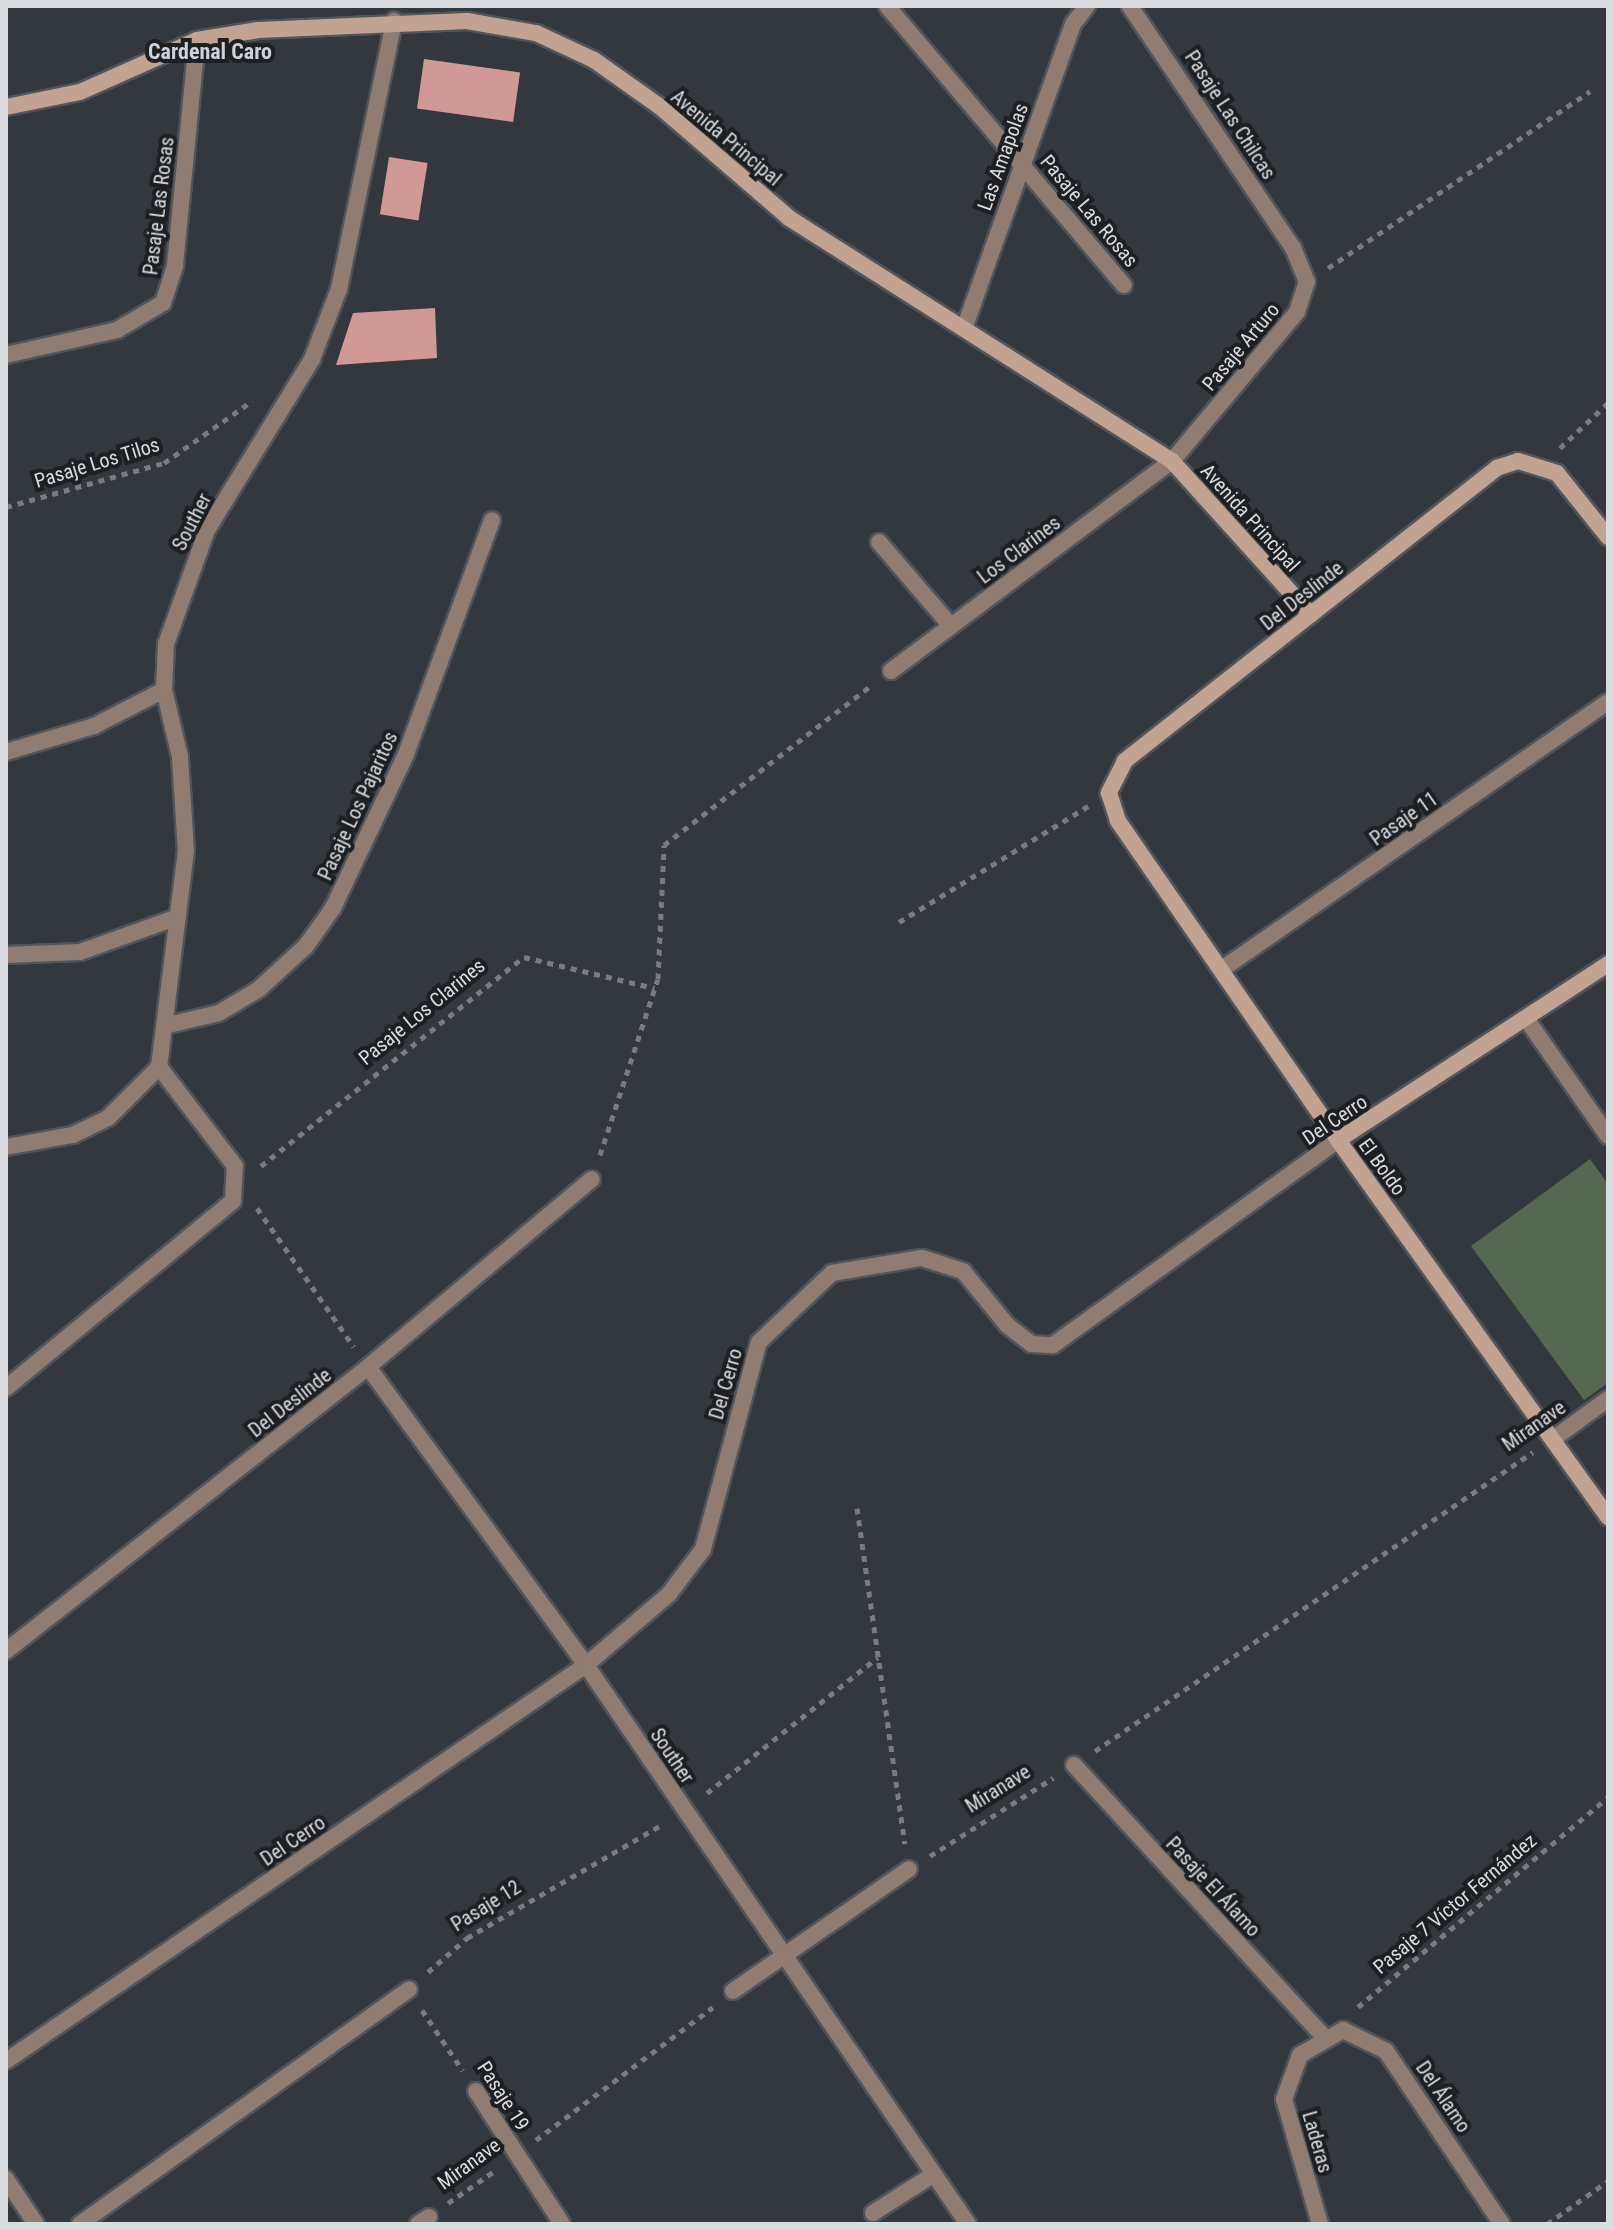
<!DOCTYPE html>
<html>
<head>
<meta charset="utf-8">
<style>
  body { margin:0 }
  #map { position:relative; width:1614px; height:2230px; overflow:hidden; background:#33373e; font-family:"Roboto Condensed",sans-serif }
  div>[style] { position:absolute }
  [style*='--x'] { left:calc(var(--x)*1px); top:calc(var(--y)*1px); width:calc(var(--w)*1px); rotate:calc(var(--a)*1deg) }
  .green>* { inset:0; background:#576851 }
  .building>* { inset:0; background:#d09996; transform-origin:0 0 }
  .path>* { height:5px; margin-top:-2.5px; transform-origin:0; background:repeating-linear-gradient(90deg,#787b81 0 6px,transparent 0 12px) }
  .roads { filter:drop-shadow(2px 0 #51555b) drop-shadow(-2px 0 #51555b) drop-shadow(0 2px #51555b) drop-shadow(0 -2px #51555b) }
  .street>* { height:16px; margin:-8px; padding:0 8px; transform-origin:8px; border-radius:8px; background:#907c71 }
  .secondary>* { height:16px; margin:-8px; padding:0 8px; transform-origin:8px; border-radius:8px; background:#c2a291 }
  span { translate:-50% -50%; white-space:nowrap; text-align:center; line-height:1.15; -webkit-text-stroke:8px #1d1f22; paint-order:stroke }
  .street-label { font-size:20px; color:#dadce0 }
  .neighbourhood-label { font-size:22px; color:#cdd2da; font-weight:700 }
  .frame { position:absolute; inset:0; border:8px solid #dadce0; pointer-events:none }
</style>
</head>
<body>
<div id="map">
  <div class="green">
    <div style="clip-path:polygon(1590px 1159px,1608px 1184px,1608px 1383px,1584px 1400px,1471px 1246px)"></div>
  </div>
  <div class="building">
    <div style="left:424px;top:59px;width:97px;height:50px;rotate:8deg"></div>
    <div style="left:389px;top:157px;width:39px;height:58px;rotate:9deg"></div>
    <div style="clip-path:polygon(435px 308px,437px 358px,336px 365px,353px 313px)"></div>
  </div>
  <div class="path">
    <div style="--x:1328;--y:268;--w:316;--a:-34"></div>
    <div style="--x:1560;--y:448;--w:66;--a:-43.2"></div>
    <div style="--x:6;--y:507;--w:164;--a:-15.6"></div>
    <div style="--x:164;--y:463;--w:108;--a:-35.2"></div>
    <div style="--x:899;--y:922;--w:222;--a:-31.5"></div>
    <div style="--x:600;--y:1155;--w:185;--a:-71.8"></div>
    <div style="--x:658;--y:979;--w:134;--a:-87.4"></div>
    <div style="--x:664;--y:845;--w:262;--a:-37.6"></div>
    <div style="--x:261;--y:1166;--w:336;--a:-38.5"></div>
    <div style="--x:524;--y:957;--w:134;--a:13.4"></div>
    <div style="--x:257;--y:1208;--w:169;--a:55.1"></div>
    <div style="--x:857;--y:1508;--w:339;--a:81.9"></div>
    <div style="--x:1095;--y:1751;--w:530;--a:-34.32"></div>
    <div style="--x:707;--y:1793;--w:218;--a:-38.5"></div>
    <div style="--x:930;--y:1856;--w:146;--a:-32.4"></div>
    <div style="--x:428;--y:1972;--w:52;--a:-41.1"></div>
    <div style="--x:467;--y:1938;--w:227;--a:-30.2"></div>
    <div style="--x:1358;--y:2007;--w:326;--a:-40"></div>
    <div style="--x:422;--y:2010;--w:73;--a:56.1"></div>
    <div style="--x:536;--y:2140;--w:221;--a:-36.9"></div>
    <div style="--x:448;--y:2203;--w:58;--a:-34.5"></div>
    <div style="--x:1547;--y:2224;--w:75;--a:-35.2"></div>
  </div>
  <div class="roads">
    <div class="street">
      <div style="--x:887;--y:6;--w:366;--a:49.7"></div>
      <div style="--x:965;--y:326;--w:321;--a:-70.3"></div>
      <div style="--x:1073;--y:24;--w:23;--a:-52"></div>
      <div style="--x:6;--y:355;--w:114;--a:-12.7"></div>
      <div style="--x:117;--y:330;--w:53;--a:-30.4"></div>
      <div style="--x:163;--y:303;--w:40;--a:-72"></div>
      <div style="--x:175;--y:265;--w:226;--a:-84.4"></div>
      <div style="--x:879;--y:542;--w:111;--a:49.4"></div>
      <div style="--x:891;--y:671;--w:351;--a:-36.8"></div>
      <div style="--x:1172;--y:461;--w:194;--a:-50"></div>
      <div style="--x:1297;--y:312;--w:32;--a:-72"></div>
      <div style="--x:1307;--y:282;--w:37;--a:-112"></div>
      <div style="--x:1293;--y:248;--w:292;--a:-124"></div>
      <div style="--x:6;--y:752;--w:92;--a:-16.5"></div>
      <div style="--x:94;--y:726;--w:79;--a:-27.2"></div>
      <div style="--x:6;--y:955;--w:74;--a:-2.3"></div>
      <div style="--x:80;--y:952;--w:104;--a:-19.7"></div>
      <div style="--x:1222;--y:969;--w:469;--a:-34.7"></div>
      <div style="--x:1527;--y:1020;--w:141;--a:55.1"></div>
      <div style="--x:164;--y:1026;--w:57;--a:-13.3"></div>
      <div style="--x:219;--y:1013;--w:47;--a:-31"></div>
      <div style="--x:259;--y:989;--w:64;--a:-42.5"></div>
      <div style="--x:306;--y:946;--w:47;--a:-54.6"></div>
      <div style="--x:333;--y:908;--w:170;--a:-64.6"></div>
      <div style="--x:406;--y:754;--w:249;--a:-69.8"></div>
      <div style="--x:159;--y:1067;--w:218;--a:-82.9"></div>
      <div style="--x:186;--y:851;--w:94;--a:-93.7"></div>
      <div style="--x:180;--y:757;--w:69;--a:-103.4"></div>
      <div style="--x:164;--y:690;--w:46;--a:-87.5"></div>
      <div style="--x:166;--y:644;--w:121;--a:-70.2"></div>
      <div style="--x:207;--y:530;--w:201;--a:-58.4"></div>
      <div style="--x:312;--y:359;--w:75;--a:-68.9"></div>
      <div style="--x:339;--y:289;--w:274;--a:-78.4"></div>
      <div style="--x:6;--y:1147;--w:68;--a:-10.2"></div>
      <div style="--x:73;--y:1135;--w:39;--a:-26"></div>
      <div style="--x:108;--y:1118;--w:72;--a:-45"></div>
      <div style="--x:368;--y:1367;--w:369;--a:53.8"></div>
      <div style="--x:586;--y:1665;--w:677;--a:55.65"></div>
      <div style="--x:6;--y:1388;--w:294;--a:-39.5"></div>
      <div style="--x:233;--y:1201;--w:35;--a:-87"></div>
      <div style="--x:235;--y:1166;--w:125;--a:-127.5"></div>
      <div style="--x:1553;--y:1439;--w:68;--a:-36"></div>
      <div style="--x:6;--y:1651;--w:460;--a:-38.1"></div>
      <div style="--x:368;--y:1367;--w:292;--a:-40"></div>
      <div style="--x:1074;--y:1765;--w:368;--a:47.4"></div>
      <div style="--x:733;--y:1991;--w:214;--a:-34.7"></div>
      <div style="--x:6;--y:2061;--w:702;--a:-34.32"></div>
      <div style="--x:586;--y:1665;--w:109;--a:-40.5"></div>
      <div style="--x:669;--y:1594;--w:56;--a:-52.9"></div>
      <div style="--x:703;--y:1549;--w:214;--a:-74.9"></div>
      <div style="--x:759;--y:1342;--w:100;--a:-43.4"></div>
      <div style="--x:832;--y:1273;--w:91;--a:-9.5"></div>
      <div style="--x:922;--y:1258;--w:43;--a:17.6"></div>
      <div style="--x:963;--y:1271;--w:70;--a:50.8"></div>
      <div style="--x:1007;--y:1325;--w:31;--a:38"></div>
      <div style="--x:1031;--y:1344;--w:22;--a:3"></div>
      <div style="--x:1053;--y:1345;--w:351;--a:-35.7"></div>
      <div style="--x:476;--y:2091;--w:158;--a:57.1"></div>
      <div style="--x:6;--y:2179;--w:54;--a:56.3"></div>
      <div style="--x:873;--y:2213;--w:72;--a:-32.6"></div>
      <div style="--x:80;--y:2224;--w:404;--a:-35.5"></div>
      <div style="--x:418;--y:2224;--w:13;--a:-32"></div>
      <div style="--x:1320;--y:2224;--w:130;--a:-106.1"></div>
      <div style="--x:1284;--y:2099;--w:47;--a:-70"></div>
      <div style="--x:1300;--y:2055;--w:50;--a:-30.2"></div>
      <div style="--x:1343;--y:2030;--w:48;--a:26"></div>
      <div style="--x:1386;--y:2051;--w:208;--a:56.2"></div>
    </div>
    <div class="secondary">
      <div style="--x:6;--y:107;--w:76;--a:-11.5"></div>
      <div style="--x:80;--y:92;--w:128;--a:-24"></div>
      <div style="--x:197;--y:40;--w:62;--a:-9.3"></div>
      <div style="--x:258;--y:30;--w:209;--a:-2.5"></div>
      <div style="--x:467;--y:21;--w:70;--a:9.9"></div>
      <div style="--x:536;--y:33;--w:64;--a:25"></div>
      <div style="--x:594;--y:60;--w:80;--a:35.3"></div>
      <div style="--x:659;--y:106;--w:172;--a:40.7"></div>
      <div style="--x:789;--y:218;--w:454;--a:32.4"></div>
      <div style="--x:1172;--y:461;--w:207;--a:47.9"></div>
      <div style="--x:1608;--y:537;--w:82;--a:-128.6"></div>
      <div style="--x:1557;--y:473;--w:41;--a:-162.9"></div>
      <div style="--x:1518;--y:461;--w:22;--a:162"></div>
      <div style="--x:1497;--y:468;--w:474;--a:141.8"></div>
      <div style="--x:1125;--y:761;--w:36;--a:117"></div>
      <div style="--x:1109;--y:793;--w:29;--a:72"></div>
      <div style="--x:1118;--y:821;--w:388;--a:55.4"></div>
      <div style="--x:1338;--y:1140;--w:464;--a:54.4"></div>
      <div style="--x:1338;--y:1140;--w:322;--a:-33.1"></div>
    </div>
  </div>
  <div class="street-label">
    <span style="left:1230px;top:115px;rotate:57deg">Pasaje Las Chilcas</span>
    <span style="left:726px;top:138px;rotate:40deg">Avenida Principal</span>
    <span style="left:1003px;top:157px;rotate:-70deg">Las Amapolas</span>
    <span style="left:159px;top:206px;rotate:-83deg">Pasaje Las Rosas</span>
    <span style="left:1089px;top:211px;rotate:50deg">Pasaje Las Rosas</span>
    <span style="left:1241px;top:347px;rotate:-50deg">Pasaje Arturo</span>
    <span style="left:97px;top:463px;rotate:-17deg">Pasaje Los Tilos</span>
    <span style="left:1250px;top:518px;rotate:48deg">Avenida Principal</span>
    <span style="left:192px;top:522px;rotate:-63deg">Souther</span>
    <span style="left:1019px;top:550px;rotate:-37deg">Los Clarines</span>
    <span style="left:1302px;top:596px;rotate:-38deg">Del Deslinde</span>
    <span style="left:358px;top:806px;rotate:-65deg">Pasaje Los Pajaritos</span>
    <span style="left:1404px;top:819px;rotate:-35deg">Pasaje 11</span>
    <span style="left:422px;top:1012px;rotate:-39deg">Pasaje Los Clarines</span>
    <span style="left:1335px;top:1120px;rotate:-34deg">Del Cerro</span>
    <span style="left:1382px;top:1167px;rotate:54deg">El Boldo</span>
    <span style="left:726px;top:1384px;rotate:-74deg">Del Cerro</span>
    <span style="left:290px;top:1403px;rotate:-38deg">Del Deslinde</span>
    <span style="left:1534px;top:1426px;rotate:-35deg">Miranave</span>
    <span style="left:672px;top:1756px;rotate:56deg">Souther</span>
    <span style="left:998px;top:1789px;rotate:-32deg">Miranave</span>
    <span style="left:293px;top:1841px;rotate:-34deg">Del Cerro</span>
    <span style="left:1213px;top:1887px;rotate:47deg">Pasaje El Álamo</span>
    <span style="left:1455px;top:1904px;rotate:-40deg">Pasaje 7 Víctor Fernández</span>
    <span style="left:486px;top:1906px;rotate:-32deg">Pasaje 12</span>
    <span style="left:503px;top:2096px;rotate:57deg">Pasaje 19</span>
    <span style="left:1443px;top:2097px;rotate:56deg">Del Álamo</span>
    <span style="left:1317px;top:2142px;rotate:74deg">Laderas</span>
    <span style="left:469px;top:2164px;rotate:-36deg">Miranave</span>
  </div>
  <div class="neighbourhood-label">
    <span style="left:210px;top:52px">Cardenal Caro</span>
  </div>
  <div class="frame"></div>
</div>
</body>
</html>
